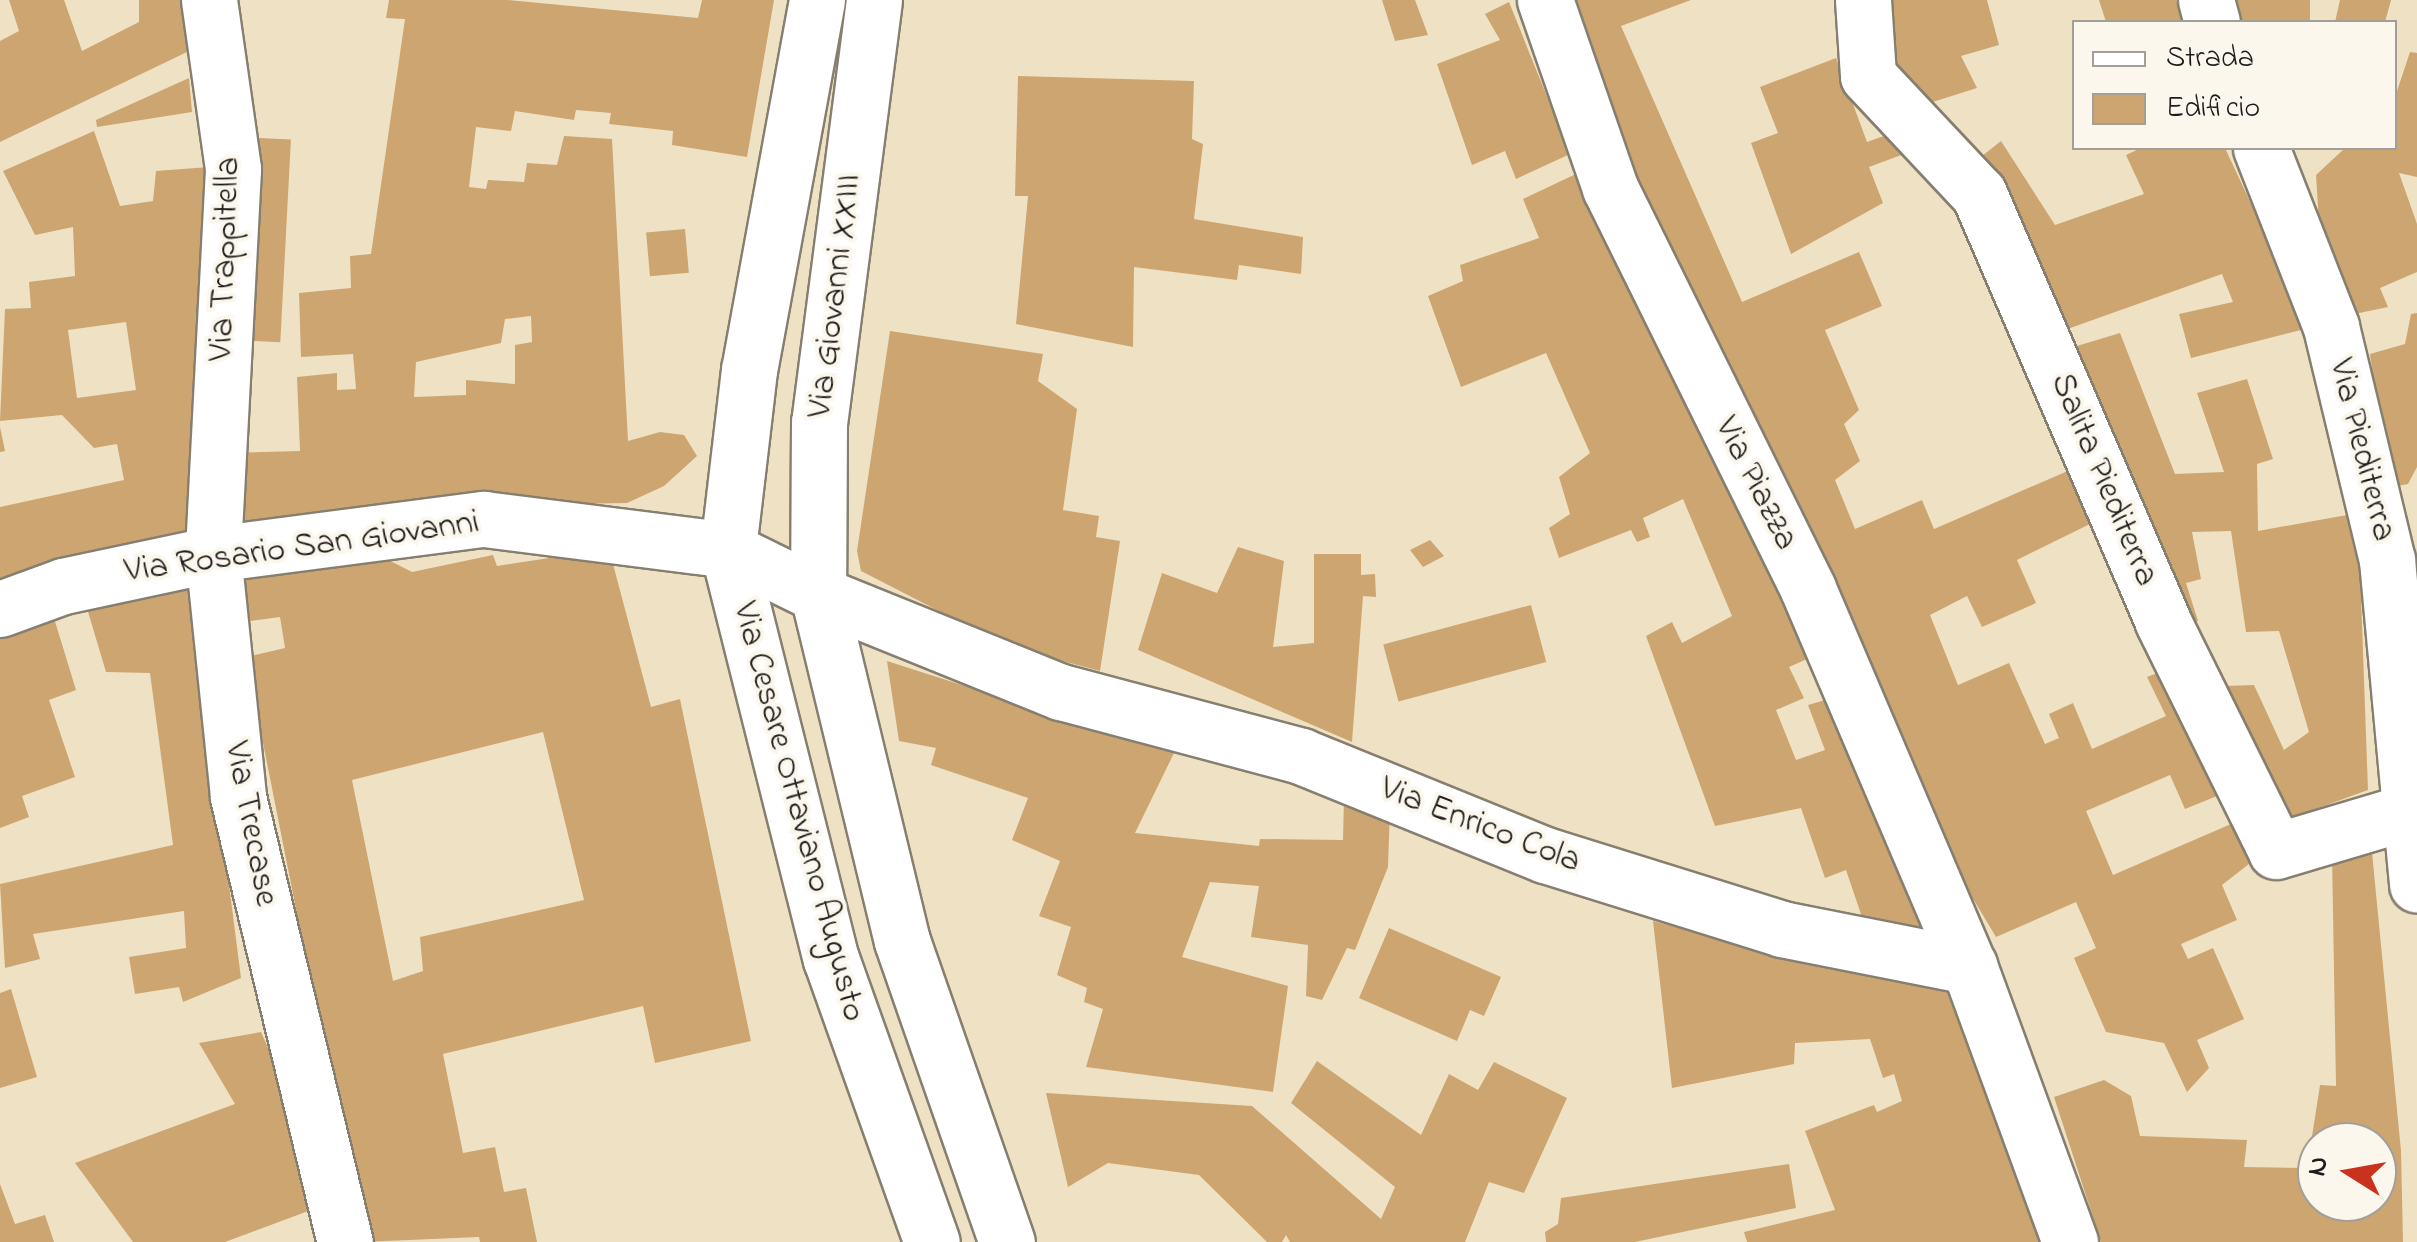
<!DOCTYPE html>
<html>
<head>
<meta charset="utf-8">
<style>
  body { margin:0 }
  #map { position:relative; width:2417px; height:1242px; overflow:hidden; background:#efe2c4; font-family:"Indie Flower",sans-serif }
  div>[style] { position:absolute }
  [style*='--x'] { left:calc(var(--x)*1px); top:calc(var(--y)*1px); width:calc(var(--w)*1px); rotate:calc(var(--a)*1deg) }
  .building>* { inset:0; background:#cda571; transform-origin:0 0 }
  .roads { filter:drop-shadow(2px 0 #867f70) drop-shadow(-2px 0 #867f70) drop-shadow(0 2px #867f70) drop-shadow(0 -2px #867f70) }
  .minor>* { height:55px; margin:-27.5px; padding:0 27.5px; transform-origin:27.5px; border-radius:27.5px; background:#fff }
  span { translate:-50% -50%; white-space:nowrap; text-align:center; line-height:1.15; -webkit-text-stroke:8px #fbf7ec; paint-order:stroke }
  .street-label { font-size:35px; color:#1c1c1c }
  .legend { position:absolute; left:2072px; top:20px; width:325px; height:130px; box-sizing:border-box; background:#fbf7ec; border:2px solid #a29f99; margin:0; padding:12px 18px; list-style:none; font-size:30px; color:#1c1c1c }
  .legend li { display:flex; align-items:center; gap:20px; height:50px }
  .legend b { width:50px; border:2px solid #a29f99 }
  .north { position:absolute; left:2297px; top:1122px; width:100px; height:100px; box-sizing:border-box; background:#fbf7ec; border:2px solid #a29f99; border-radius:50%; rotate:281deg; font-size:28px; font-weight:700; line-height:40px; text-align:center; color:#1c1c1c }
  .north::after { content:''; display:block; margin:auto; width:35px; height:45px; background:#c8321e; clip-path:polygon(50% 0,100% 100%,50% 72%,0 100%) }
</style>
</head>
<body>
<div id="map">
  <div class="building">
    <div style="clip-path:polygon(9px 0,64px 0,82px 51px,139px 22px,139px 0,182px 0,187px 52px,0 142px,0 41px,19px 31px)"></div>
    <div style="clip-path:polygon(evenodd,389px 0,507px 0,698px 18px,702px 0,774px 0,747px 157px,672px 145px,673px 131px,609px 124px,611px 113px,576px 110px,574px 120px,515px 111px,511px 131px,476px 127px,469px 187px,486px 189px,488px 180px,524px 182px,527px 163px,557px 165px,564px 136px,612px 139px,628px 441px,660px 432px,684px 435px,697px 456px,664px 486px,627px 503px,342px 508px,234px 523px,231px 453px,300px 451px,297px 377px,337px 373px,337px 390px,356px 389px,353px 354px,301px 357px,299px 293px,351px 288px,350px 256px,371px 254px,405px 19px,386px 18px,389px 0,531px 316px,532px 342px,515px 345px,515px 384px,466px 380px,466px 395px,414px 397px,416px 362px,501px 343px,505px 319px,531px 316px)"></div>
    <div style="clip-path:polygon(1382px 0,1415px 0,1428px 35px,1395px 41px)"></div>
    <div style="clip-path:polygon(1546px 0,1691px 0,1621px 26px,1742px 302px,1859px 252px,1882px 306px,1825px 330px,1859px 410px,1844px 424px,1860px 461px,1835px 480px,1855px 529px,1922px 500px,1934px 529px,2070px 470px,2092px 523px,2017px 560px,2036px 603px,1982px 627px,1967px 596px,1930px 615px,1958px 685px,2009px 663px,2045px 744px,2059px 738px,2049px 714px,2073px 703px,2092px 749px,2166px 716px,2147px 677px,2165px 670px,2222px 794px,2185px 809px,2170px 775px,2086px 811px,2113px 875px,2238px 821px,2263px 853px,2222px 885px,2237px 920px,2181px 944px,2188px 959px,2213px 948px,2244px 1019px,2197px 1040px,2209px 1068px,2187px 1092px,2164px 1043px,2106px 1032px,2074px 958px,2096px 948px,2076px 902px,1996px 937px,1896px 770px)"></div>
    <div style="clip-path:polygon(1862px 0,1987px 0,1999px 45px,1961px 56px,1977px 88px,1920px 106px,1894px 75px)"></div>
    <div style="clip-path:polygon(2099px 0,2176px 0,2183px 22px,2106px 22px)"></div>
    <div style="left:2224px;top:0;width:86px;height:23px"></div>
    <div style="clip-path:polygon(2340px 0,2391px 0,2385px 22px,2335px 22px)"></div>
    <div style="clip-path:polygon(1509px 2px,1570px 154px,1516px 179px,1505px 151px,1472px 165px,1437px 64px,1500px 40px,1485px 14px)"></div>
    <div style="clip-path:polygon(2410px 52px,2417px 53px,2417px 177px,2399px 173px,2417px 224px,2417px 272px,2380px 288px,2388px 307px,2345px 316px,2320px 238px,2316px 175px,2345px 148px,2394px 148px,2394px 100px)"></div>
    <div style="clip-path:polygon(1836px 58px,1867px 142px,1901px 130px,1920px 148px,1869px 167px,1883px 203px,1791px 254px,1751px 143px,1778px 133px,1760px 87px)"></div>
    <div style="clip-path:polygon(1018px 76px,1194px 81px,1192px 139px,1203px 144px,1194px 219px,1303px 237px,1301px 274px,1239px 265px,1237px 280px,1134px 267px,1133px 347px,1016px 324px,1028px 196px,1015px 196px)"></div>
    <div style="clip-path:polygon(189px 78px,192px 112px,97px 127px,96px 120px)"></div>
    <div style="clip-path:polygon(evenodd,94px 131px,120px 206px,153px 201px,156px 171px,209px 167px,193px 538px,118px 545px,0 588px,0 507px,124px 480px,117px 444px,94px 448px,62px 415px,0 421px,5px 309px,31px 308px,29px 282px,75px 276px,73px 227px,35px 235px,3px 171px,94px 131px,126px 322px,136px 390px,77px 398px,68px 330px,126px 322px)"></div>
    <div style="left:241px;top:137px;width:50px;height:203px;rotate:3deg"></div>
    <div style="clip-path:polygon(2001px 141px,2055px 225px,2144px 194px,2126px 155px,2141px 148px,2225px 148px,2309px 328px,2191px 358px,2179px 314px,2233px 302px,2222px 274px,2059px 332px,1972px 164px)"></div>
    <div style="clip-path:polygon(1578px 173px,1624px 283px,1747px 507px,1816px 655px,1789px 667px,1804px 698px,1776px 710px,1796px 760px,1825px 750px,1808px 705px,1832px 698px,1927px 939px,1865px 926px,1846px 870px,1825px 878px,1801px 808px,1715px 826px,1646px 636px,1672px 622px,1682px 643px,1732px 616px,1683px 499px,1643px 518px,1650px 537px,1637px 542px,1631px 530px,1559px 558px,1549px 528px,1570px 514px,1559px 477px,1590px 453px,1546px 353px,1461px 387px,1428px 296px,1463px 281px,1460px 265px,1539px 238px,1523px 199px)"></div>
    <div style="left:685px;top:229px;width:44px;height:39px;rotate:85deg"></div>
    <div style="clip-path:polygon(2417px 313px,2417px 467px,2408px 484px,2388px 488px,2370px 354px,2405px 344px,2411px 314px)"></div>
    <div style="clip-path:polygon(890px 331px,1043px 354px,1038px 381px,1077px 409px,1063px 510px,1099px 516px,1096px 537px,1120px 541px,1100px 671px,1007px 646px,861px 571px,857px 551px)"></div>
    <div style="clip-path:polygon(2120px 333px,2175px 474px,2224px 472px,2197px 393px,2247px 379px,2273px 459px,2257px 464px,2258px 531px,2358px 513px,2368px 790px,2280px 822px,2193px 687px,2254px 685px,2284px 750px,2309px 732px,2279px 631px,2246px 632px,2231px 531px,2192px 532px,2201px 579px,2186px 583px,2198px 621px,2163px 631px,2067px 349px)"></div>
    <div style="clip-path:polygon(0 427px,5px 451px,0 452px)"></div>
    <div style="clip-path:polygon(1430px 540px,1444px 556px,1423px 567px,1410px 550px)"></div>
    <div style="clip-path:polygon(evenodd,357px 544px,412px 572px,493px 555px,497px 566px,609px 549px,651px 707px,680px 699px,751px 1041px,655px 1063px,643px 1006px,443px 1054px,463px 1153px,495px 1147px,504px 1192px,526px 1188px,537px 1242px,480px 1242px,479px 1237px,362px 1242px,246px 657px,285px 648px,280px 617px,250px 621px,242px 565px,357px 544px,543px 732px,584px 900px,420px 937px,423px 971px,393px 981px,352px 780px,543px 732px)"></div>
    <div style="clip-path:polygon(1238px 547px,1284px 561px,1273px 647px,1314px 643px,1314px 554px,1361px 554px,1361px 575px,1375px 574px,1376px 597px,1363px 596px,1352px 742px,1138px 650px,1162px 573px,1217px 593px)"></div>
    <div style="clip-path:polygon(189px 573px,241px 978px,183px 1002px,179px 987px,135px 994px,129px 957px,186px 948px,184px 911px,33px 934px,40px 959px,5px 968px,0 884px,173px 845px,150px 673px,106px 672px,86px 605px)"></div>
    <div style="clip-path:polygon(50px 605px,76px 690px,49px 700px,75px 777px,22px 796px,29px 817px,0 828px,0 623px)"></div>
    <div style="left:1531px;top:605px;width:59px;height:153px;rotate:75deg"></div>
    <div style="clip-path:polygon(887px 661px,1174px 753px,1135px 833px,1259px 846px,1260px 839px,1343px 840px,1344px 797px,1390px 808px,1388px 867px,1355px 950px,1347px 948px,1322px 1000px,1306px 996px,1308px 945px,1251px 937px,1259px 886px,1210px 882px,1182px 957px,1288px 986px,1273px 1092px,1086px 1067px,1103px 1009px,1084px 1002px,1087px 988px,1057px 975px,1071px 927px,1039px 916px,1060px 861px,1012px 840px,1028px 798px,931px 765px,936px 748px,899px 741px)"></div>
    <div style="clip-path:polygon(evenodd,2371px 842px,2401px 1151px,2403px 1242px,2101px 1242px,2054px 1097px,2104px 1080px,2131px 1096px,2140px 1136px,2247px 1140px,2244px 1167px,2307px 1168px,2320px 1085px,2336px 1086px,2332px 854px,2371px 842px,2317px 1142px,2377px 1142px,2377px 1202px,2317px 1202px,2317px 1142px)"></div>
    <div style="clip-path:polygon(1653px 921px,1812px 964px,1941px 977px,2044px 1242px,1747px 1242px,1744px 1232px,1835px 1210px,1805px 1131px,1874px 1105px,1877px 1112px,1902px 1101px,1894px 1074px,1883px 1078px,1870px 1039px,1795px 1043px,1794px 1064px,1672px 1088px)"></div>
    <div style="clip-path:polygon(1389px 928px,1501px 977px,1484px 1016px,1470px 1010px,1457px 1041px,1359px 998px)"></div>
    <div style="clip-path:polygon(11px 989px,37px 1077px,0 1088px,0 993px)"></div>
    <div style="clip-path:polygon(261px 1032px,282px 1079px,319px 1207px,225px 1242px,133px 1242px,75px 1163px,235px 1104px,199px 1043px)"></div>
    <div style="clip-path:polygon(1317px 1061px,1421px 1135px,1449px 1074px,1478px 1090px,1494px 1062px,1567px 1098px,1524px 1193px,1489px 1182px,1465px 1242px,1290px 1242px,1286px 1235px,1282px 1242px,1267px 1242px,1199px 1175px,1108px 1163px,1068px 1187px,1046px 1093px,1252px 1106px,1381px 1219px,1395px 1187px,1291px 1103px)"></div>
    <div style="clip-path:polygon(1789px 1164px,1796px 1208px,1635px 1242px,1546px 1242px,1545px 1232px,1558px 1224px,1561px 1198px)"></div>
    <div style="clip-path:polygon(0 1184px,15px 1224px,45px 1215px,54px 1242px,0 1242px)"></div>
  </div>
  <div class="roads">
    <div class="minor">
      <div style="--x:209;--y:0;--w:171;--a:81.9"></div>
      <div style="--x:233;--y:169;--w:386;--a:93"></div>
      <div style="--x:213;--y:554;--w:244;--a:84.1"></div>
      <div style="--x:238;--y:797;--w:458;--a:76.5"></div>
      <div style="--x:817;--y:0;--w:376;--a:100.4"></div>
      <div style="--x:749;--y:370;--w:181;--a:96.7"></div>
      <div style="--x:728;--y:550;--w:422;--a:75.9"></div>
      <div style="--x:831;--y:959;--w:300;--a:70.4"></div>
      <div style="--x:874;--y:0;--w:426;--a:97.4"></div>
      <div style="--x:819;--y:422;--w:172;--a:90.3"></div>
      <div style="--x:818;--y:594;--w:357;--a:76.4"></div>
      <div style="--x:902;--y:941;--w:319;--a:70.8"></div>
      <div style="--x:1545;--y:0;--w:199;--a:70.9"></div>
      <div style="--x:1610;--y:188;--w:447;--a:63.7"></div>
      <div style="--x:1808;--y:589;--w:410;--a:66.9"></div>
      <div style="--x:1863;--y:0;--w:76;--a:86.2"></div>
      <div style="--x:1868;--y:76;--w:162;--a:46.8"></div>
      <div style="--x:1979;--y:194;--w:466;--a:66.7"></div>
      <div style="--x:2163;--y:622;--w:255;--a:63.7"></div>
      <div style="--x:2276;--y:851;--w:140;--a:-16.6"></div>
      <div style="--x:2206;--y:0;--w:23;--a:75"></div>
      <div style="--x:2261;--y:148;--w:192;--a:68.6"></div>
      <div style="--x:2331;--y:327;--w:240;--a:76.5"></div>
      <div style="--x:2387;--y:560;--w:326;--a:84.7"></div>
      <div style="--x:0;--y:609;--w:67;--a:-20.1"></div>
      <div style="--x:63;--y:586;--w:153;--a:-12"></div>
      <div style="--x:213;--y:554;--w:273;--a:-7.4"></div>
      <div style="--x:484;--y:519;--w:246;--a:7.2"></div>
      <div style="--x:728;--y:550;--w:100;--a:26.1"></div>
      <div style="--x:818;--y:594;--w:262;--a:22"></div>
      <div style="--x:1061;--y:692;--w:248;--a:14.9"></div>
      <div style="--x:1301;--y:756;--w:263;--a:22.1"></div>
      <div style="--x:1545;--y:855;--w:248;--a:17.3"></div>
      <div style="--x:1782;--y:929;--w:191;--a:11.2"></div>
      <div style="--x:1969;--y:966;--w:294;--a:69.9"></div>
    </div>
  </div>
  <div class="street-label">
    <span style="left:226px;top:259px;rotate:-88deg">Via Trappitella</span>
    <span style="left:836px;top:296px;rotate:-83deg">Via Giovanni XXIII</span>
    <span style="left:2361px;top:450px;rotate:76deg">Via Piediterra</span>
    <span style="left:2103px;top:480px;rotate:67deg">Salita Piediterra</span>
    <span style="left:1755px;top:484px;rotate:63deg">Via Piazza</span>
    <span style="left:302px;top:548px;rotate:-8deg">Via Rosario San Giovanni</span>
    <span style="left:798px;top:812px;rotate:75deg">Via Cesare Ottaviano Augusto</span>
    <span style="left:250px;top:824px;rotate:79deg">Via Trecase</span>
    <span style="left:1480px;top:826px;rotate:21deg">Via Enrico Cola</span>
  </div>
  <ul class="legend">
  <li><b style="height:12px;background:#fff"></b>Strada</li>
  <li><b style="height:28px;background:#cda571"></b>Edificio</li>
  </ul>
  <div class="north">N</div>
</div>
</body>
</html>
